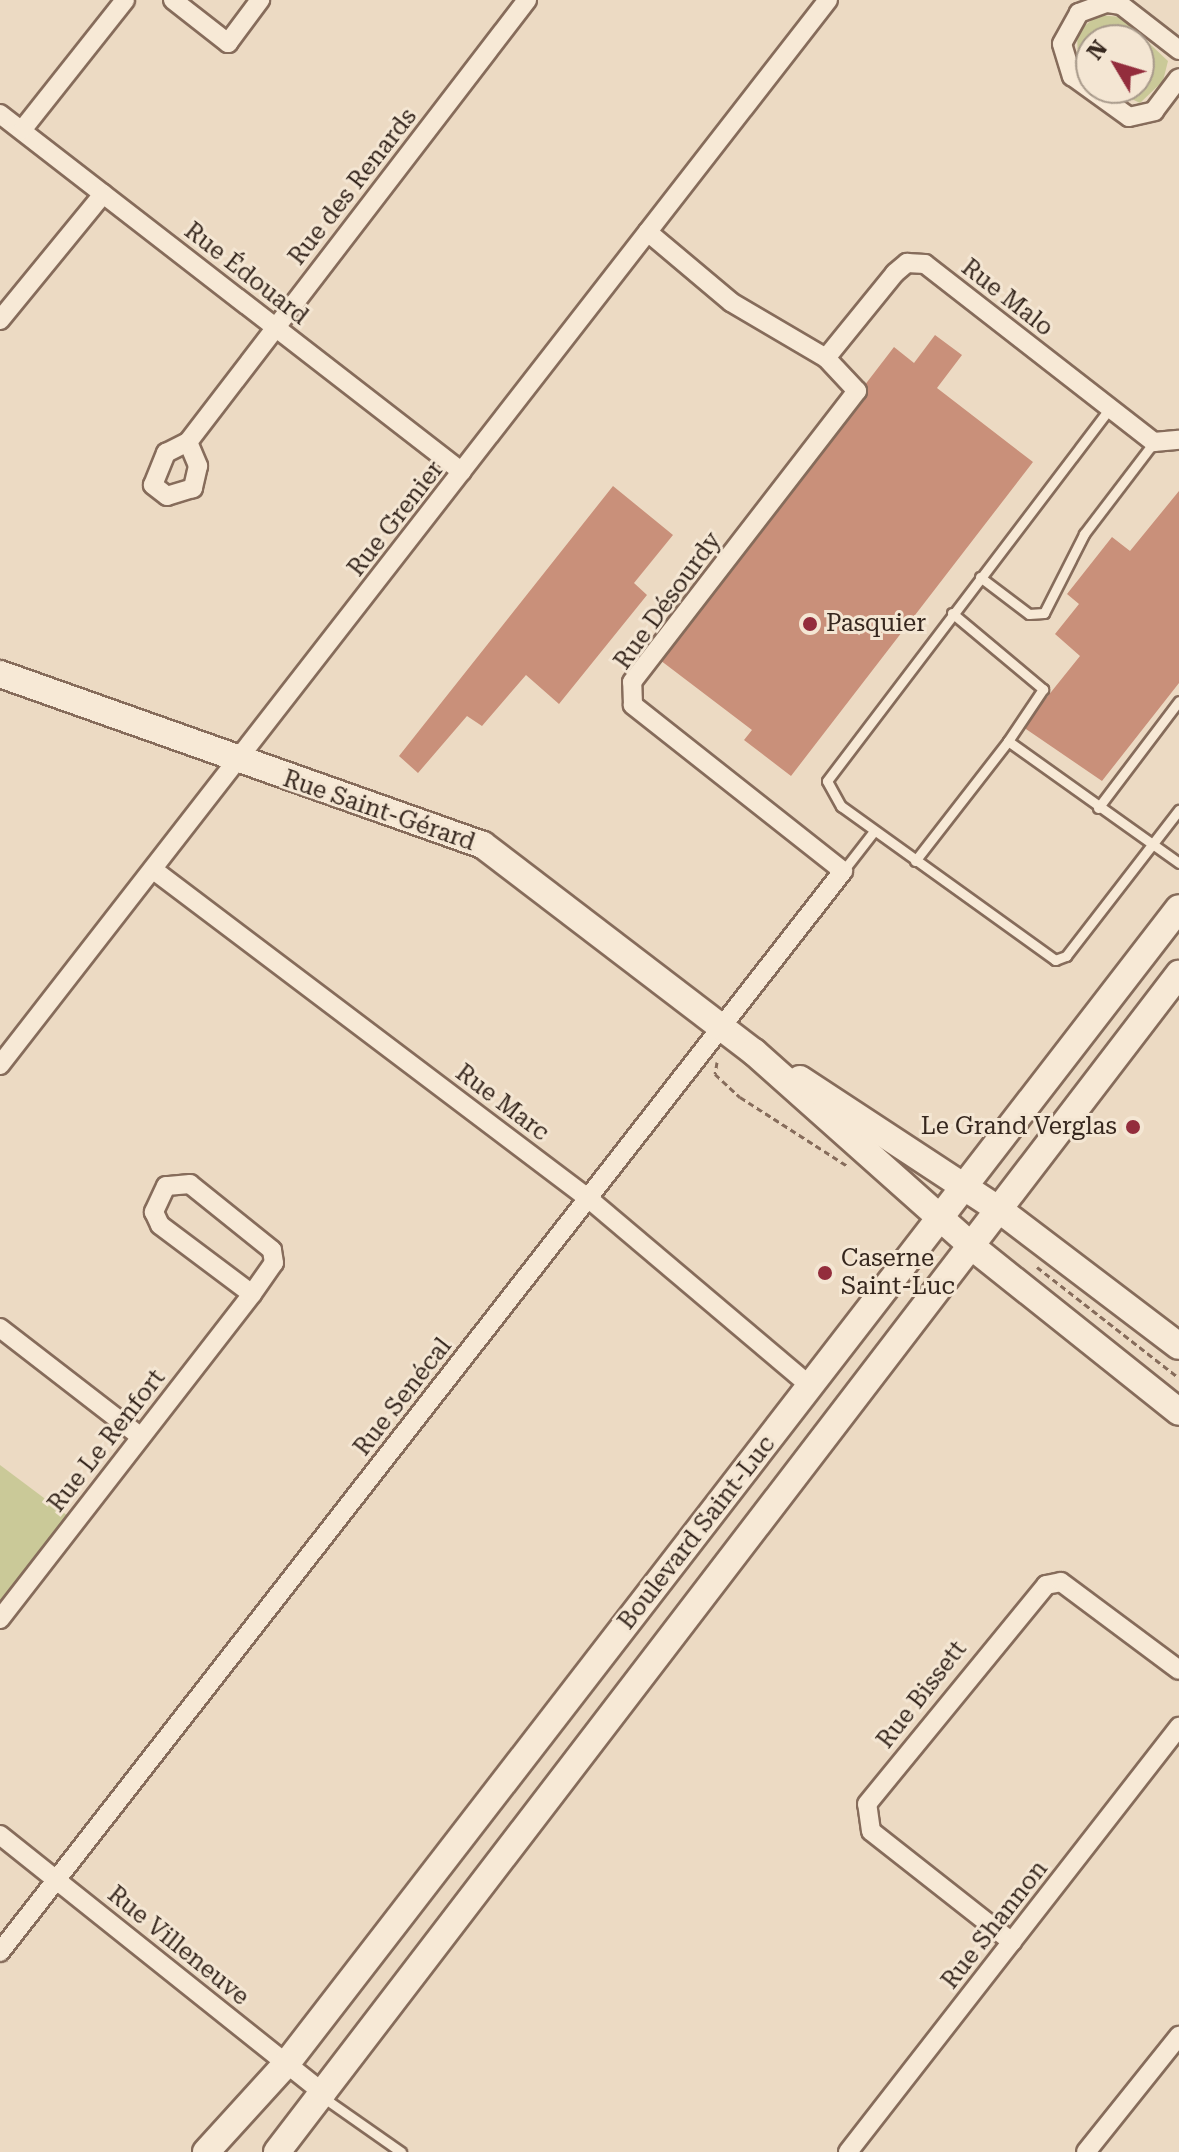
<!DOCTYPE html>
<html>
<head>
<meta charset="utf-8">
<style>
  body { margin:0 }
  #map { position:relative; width:1179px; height:2152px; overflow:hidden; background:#ecdac3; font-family:"Roboto Serif",serif }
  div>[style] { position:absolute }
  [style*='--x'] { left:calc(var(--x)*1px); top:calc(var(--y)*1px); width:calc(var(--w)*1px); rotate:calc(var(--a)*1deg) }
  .green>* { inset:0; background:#cac998 }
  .building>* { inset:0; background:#c9907a }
  .path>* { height:3px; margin-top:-1.5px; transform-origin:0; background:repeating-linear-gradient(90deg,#866c5b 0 6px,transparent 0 10px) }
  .roads { filter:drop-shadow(2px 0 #866c5b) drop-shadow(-2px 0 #866c5b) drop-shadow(0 2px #866c5b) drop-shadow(0 -2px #866c5b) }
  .lane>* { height:9px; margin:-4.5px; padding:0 4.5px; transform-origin:4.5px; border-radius:4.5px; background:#f7e9d6 }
  .street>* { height:18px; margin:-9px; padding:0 9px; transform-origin:9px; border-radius:9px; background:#f7e9d6 }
  .secondary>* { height:26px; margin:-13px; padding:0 13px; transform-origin:13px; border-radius:13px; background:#f7e9d6 }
  .dots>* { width:22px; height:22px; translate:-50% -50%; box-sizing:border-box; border:4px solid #f4e6d3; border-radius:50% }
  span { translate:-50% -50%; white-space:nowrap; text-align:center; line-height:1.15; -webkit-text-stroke:6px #f4e6d3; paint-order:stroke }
  .street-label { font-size:24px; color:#36271e }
  .poi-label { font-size:24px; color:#36271e }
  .left { translate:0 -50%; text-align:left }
  .right { translate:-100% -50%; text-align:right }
  .north { position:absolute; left:1075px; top:24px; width:80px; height:80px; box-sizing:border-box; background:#f4e6d3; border:2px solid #a89a8b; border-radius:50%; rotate:308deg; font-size:22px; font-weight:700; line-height:32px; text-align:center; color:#36271e }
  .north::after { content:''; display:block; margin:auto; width:28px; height:36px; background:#932d3c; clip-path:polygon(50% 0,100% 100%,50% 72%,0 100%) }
</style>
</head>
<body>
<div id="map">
  <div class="green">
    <div style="clip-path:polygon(1098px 15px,1121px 17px,1168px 61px,1163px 81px,1140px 103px,1109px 88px,1139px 88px,1139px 40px,1091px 40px,1091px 73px,1078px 63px,1077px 32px)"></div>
    <div style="clip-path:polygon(0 1465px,76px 1522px,0 1618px)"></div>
  </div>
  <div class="building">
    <div style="clip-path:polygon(935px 335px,962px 355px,937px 388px,1033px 462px,791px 776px,744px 740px,752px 730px,656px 657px,894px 347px,914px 363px)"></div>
    <div style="clip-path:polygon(613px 486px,673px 535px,634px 583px,647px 595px,559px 704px,526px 675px,482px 726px,467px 716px,418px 773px,399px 756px)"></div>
    <div style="clip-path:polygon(1179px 491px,1179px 683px,1102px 781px,1023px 727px,1080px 656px,1055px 634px,1079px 604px,1067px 594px,1112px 537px,1130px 551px)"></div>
  </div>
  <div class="path">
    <div style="--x:717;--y:1062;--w:12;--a:99"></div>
    <div style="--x:715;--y:1074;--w:34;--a:43"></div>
    <div style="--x:740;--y:1097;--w:130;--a:32.7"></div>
    <div style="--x:1037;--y:1267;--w:180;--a:38"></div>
  </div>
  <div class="roads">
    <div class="lane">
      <div style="--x:1110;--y:408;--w:468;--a:127.2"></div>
      <div style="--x:827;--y:781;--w:29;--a:61"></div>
      <div style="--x:841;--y:806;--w:264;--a:35.7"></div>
      <div style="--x:1055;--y:960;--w:12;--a:-20"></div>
      <div style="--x:1066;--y:956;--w:185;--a:-52.3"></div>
      <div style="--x:980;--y:577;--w:61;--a:37.1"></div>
      <div style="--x:1029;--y:614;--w:15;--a:-4"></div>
      <div style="--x:1044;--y:613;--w:89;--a:-63.1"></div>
      <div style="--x:1084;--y:534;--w:116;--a:-52.7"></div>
      <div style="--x:952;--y:613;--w:119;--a:39.9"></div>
      <div style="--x:1043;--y:689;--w:63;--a:123.9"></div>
      <div style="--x:1098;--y:808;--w:134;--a:-52.9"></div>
      <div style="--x:915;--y:861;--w:152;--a:-52.2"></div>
      <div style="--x:1008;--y:741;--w:210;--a:35.5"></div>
      <div style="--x:843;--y:871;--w:51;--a:-52.2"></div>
      <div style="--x:324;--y:2098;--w:94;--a:35"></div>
    </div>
    <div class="street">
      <div style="--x:173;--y:0;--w:70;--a:38"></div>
      <div style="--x:228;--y:43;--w:54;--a:-53.3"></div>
      <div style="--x:1179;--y:50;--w:73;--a:-142.2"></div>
      <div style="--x:1121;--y:5;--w:15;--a:-172"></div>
      <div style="--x:1106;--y:3;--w:29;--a:160"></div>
      <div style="--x:1079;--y:13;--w:35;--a:119"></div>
      <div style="--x:1062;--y:44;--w:34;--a:73"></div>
      <div style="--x:1072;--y:76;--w:70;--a:35.7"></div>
      <div style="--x:1129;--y:117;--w:26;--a:-13"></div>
      <div style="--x:1154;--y:111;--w:41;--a:-52.9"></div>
      <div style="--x:0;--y:114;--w:584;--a:37.77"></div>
      <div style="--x:22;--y:130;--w:166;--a:-51.6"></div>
      <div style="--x:0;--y:320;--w:163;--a:-50.7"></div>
      <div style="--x:826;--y:358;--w:109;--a:-50.9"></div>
      <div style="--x:895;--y:273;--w:16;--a:-40"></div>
      <div style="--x:907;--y:263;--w:18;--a:3"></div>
      <div style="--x:925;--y:264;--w:290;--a:37.9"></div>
      <div style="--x:1154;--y:442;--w:25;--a:-5"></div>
      <div style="--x:188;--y:442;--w:26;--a:67"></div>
      <div style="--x:198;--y:466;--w:23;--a:103"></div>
      <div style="--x:193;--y:488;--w:27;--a:163"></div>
      <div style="--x:167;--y:496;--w:18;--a:-142"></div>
      <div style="--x:153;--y:485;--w:35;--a:-68"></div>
      <div style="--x:166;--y:453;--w:25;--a:-27"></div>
      <div style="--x:188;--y:442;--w:557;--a:-52.51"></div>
      <div style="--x:155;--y:871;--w:544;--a:37.08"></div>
      <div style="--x:589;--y:1199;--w:289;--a:40.2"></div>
      <div style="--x:0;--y:1065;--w:1349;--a:-52.14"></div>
      <div style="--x:0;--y:1328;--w:178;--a:37.7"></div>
      <div style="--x:0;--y:1619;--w:411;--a:-52.2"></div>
      <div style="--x:252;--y:1294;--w:38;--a:-55"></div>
      <div style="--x:274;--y:1263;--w:13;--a:-99"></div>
      <div style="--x:272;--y:1250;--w:105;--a:-141.2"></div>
      <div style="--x:190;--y:1184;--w:24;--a:175"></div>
      <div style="--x:166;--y:1186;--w:29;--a:115"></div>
      <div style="--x:154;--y:1212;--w:14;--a:65"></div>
      <div style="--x:160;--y:1225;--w:115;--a:36.9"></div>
      <div style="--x:0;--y:1835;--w:417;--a:38.6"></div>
      <div style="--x:1012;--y:1942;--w:179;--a:-141.8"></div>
      <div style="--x:871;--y:1831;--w:27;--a:-98"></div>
      <div style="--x:867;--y:1804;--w:283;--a:-50.7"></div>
      <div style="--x:1046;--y:1585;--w:15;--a:-11"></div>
      <div style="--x:1061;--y:1582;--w:147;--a:36.7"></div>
      <div style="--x:0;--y:1952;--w:1371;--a:-52.05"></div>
      <div style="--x:843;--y:871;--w:268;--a:-141.7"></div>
      <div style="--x:633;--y:705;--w:23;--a:-92"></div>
      <div style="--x:632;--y:682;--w:368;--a:-52.3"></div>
      <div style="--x:857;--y:391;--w:45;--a:-133.2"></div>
      <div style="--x:826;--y:358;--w:110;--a:-149.5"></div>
      <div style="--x:731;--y:302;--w:109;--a:-139.9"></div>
      <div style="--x:848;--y:2152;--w:539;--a:-52.09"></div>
      <div style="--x:1086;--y:2152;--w:149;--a:-51.3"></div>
    </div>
    <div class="secondary">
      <div style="--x:0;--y:674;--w:512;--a:19.5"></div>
      <div style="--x:483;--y:845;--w:341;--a:37.4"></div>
      <div style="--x:754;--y:1052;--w:296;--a:41.7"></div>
      <div style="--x:975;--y:1249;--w:261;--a:38.6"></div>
      <div style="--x:800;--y:1079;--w:240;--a:33.3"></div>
      <div style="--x:1001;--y:1211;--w:223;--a:37.2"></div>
      <div style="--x:206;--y:2152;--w:120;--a:-47.7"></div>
      <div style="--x:287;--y:2063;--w:1459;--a:-52.32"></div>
      <div style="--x:277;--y:2152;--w:1484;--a:-52.56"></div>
    </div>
  </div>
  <div class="dots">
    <div style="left:810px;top:624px;background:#932d3c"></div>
    <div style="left:1133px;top:1127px;background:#932d3c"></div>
    <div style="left:825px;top:1273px;background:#932d3c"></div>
  </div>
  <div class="street-label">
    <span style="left:353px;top:187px;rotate:-52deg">Rue des Renards</span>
    <span style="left:246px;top:274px;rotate:38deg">Rue Édouard</span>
    <span style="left:1007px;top:298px;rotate:38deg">Rue Malo</span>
    <span style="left:396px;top:519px;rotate:-52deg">Rue Grenier</span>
    <span style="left:668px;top:601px;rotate:-54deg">Rue Désourdy</span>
    <span style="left:379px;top:811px;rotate:19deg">Rue Saint-Gérard</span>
    <span style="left:502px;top:1103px;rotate:37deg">Rue Marc</span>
    <span style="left:403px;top:1397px;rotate:-52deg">Rue Senécal</span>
    <span style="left:107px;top:1441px;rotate:-52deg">Rue Le Renfort</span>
    <span style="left:697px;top:1533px;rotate:-52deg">Boulevard Saint-Luc</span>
    <span style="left:922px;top:1695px;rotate:-52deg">Rue Bissett</span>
    <span style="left:995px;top:1925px;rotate:-52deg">Rue Shannon</span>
    <span style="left:178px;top:1946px;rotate:39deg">Rue Villeneuve</span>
  </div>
  <div class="poi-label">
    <span class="left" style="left:826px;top:624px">Pasquier</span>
    <span class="right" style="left:1117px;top:1127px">Le Grand Verglas</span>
    <span class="left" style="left:841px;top:1273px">Caserne<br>Saint-Luc</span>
  </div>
  <div class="north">N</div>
</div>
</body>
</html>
